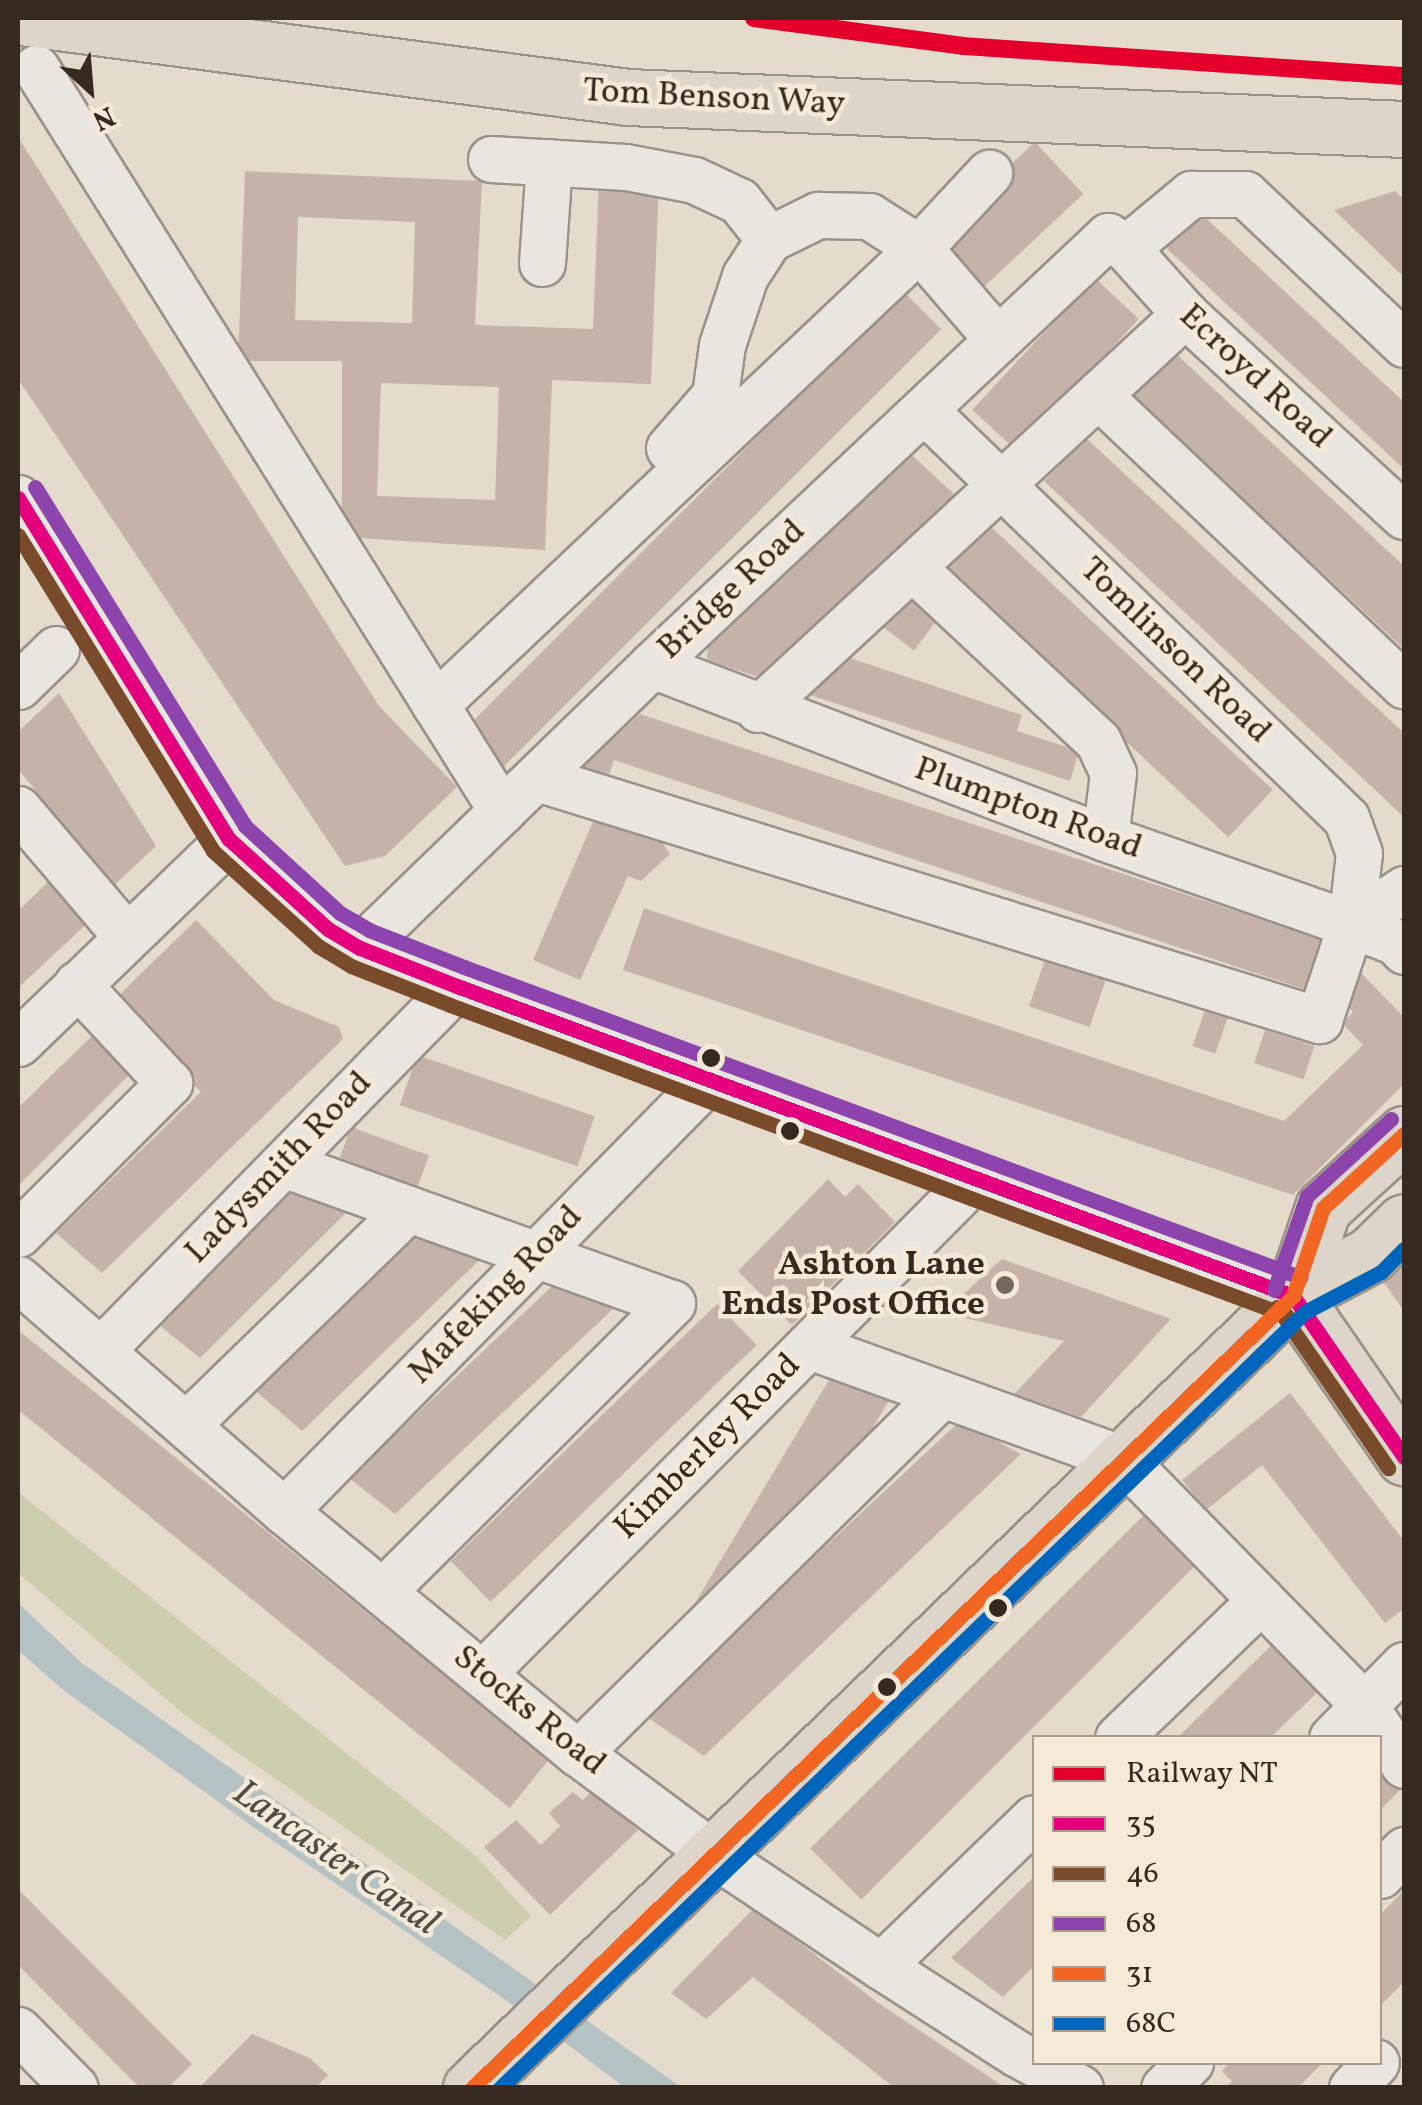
<!DOCTYPE html>
<html>
<head>
<meta charset="utf-8">
<style>
  body { margin:0 }
  #map { position:relative; width:1422px; height:2105px; overflow:hidden; background:#e4dbcc; font-family:Vollkorn,serif }
  div>[style] { position:absolute }
  [style*='--x'] { left:calc(var(--x)*1px); top:calc(var(--y)*1px); width:calc(var(--w)*1px); rotate:calc(var(--a)*1deg) }
  .green>* { inset:0; background:#cdccac }
  .water>* { inset:0; background:#b4c2c3 }
  .building>* { inset:0; background:#c5b3a9; transform-origin:0 0 }
  .roads { filter:drop-shadow(2px 0 #999288) drop-shadow(-2px 0 #999288) drop-shadow(0 2px #999288) drop-shadow(0 -2px #999288) }
  .minor>* { height:45px; margin:-22.5px; padding:0 22.5px; transform-origin:22.5px; border-radius:22.5px; background:#eae5de }
  .major>* { height:55px; margin:-27.5px; padding:0 27.5px; transform-origin:27.5px; border-radius:27.5px; background:#ddd5c9 }
  .highway>* { height:55px; margin:-27.5px; padding:0 27.5px; transform-origin:27.5px; border-radius:27.5px; background:#ddd5c9 }
  .bus-1>* { height:15px; margin:-7.5px; padding:0 7.5px; transform-origin:7.5px; border-radius:7.5px; background:#e5007d }
  .bus-2>* { height:15px; margin:-7.5px; padding:0 7.5px; transform-origin:7.5px; border-radius:7.5px; background:#7a4b2a }
  .bus-3>* { height:15px; margin:-7.5px; padding:0 7.5px; transform-origin:7.5px; border-radius:7.5px; background:#8e44ad }
  .bus-4>* { height:15px; margin:-7.5px; padding:0 7.5px; transform-origin:7.5px; border-radius:7.5px; background:#f26522 }
  .bus-5>* { height:15px; margin:-7.5px; padding:0 7.5px; transform-origin:7.5px; border-radius:7.5px; background:#0065bd }
  .rail-1>* { height:18px; margin:-9px; padding:0 9px; transform-origin:9px; border-radius:9px; background:#e4002b }
  .dots>* { width:28px; height:28px; translate:-50% -50%; box-sizing:border-box; border:5px solid #f5e9d7; border-radius:50% }
  span { translate:-50% -50%; white-space:nowrap; text-align:center; line-height:1.15; -webkit-text-stroke:9px #f5e9d7; paint-order:stroke }
  .street-label { font-size:35px; color:#36291f }
  .poi-label { font-size:35px; color:#36291f; font-weight:700 }
  .right { translate:-100% -50%; text-align:right }
  .water-label { font-size:38px; color:#504d47; font-style:italic }
  .frame { position:absolute; inset:0; border:20px solid #36291f; pointer-events:none }
  .legend { position:absolute; left:1032px; top:1735px; width:350px; height:330px; box-sizing:border-box; background:#f5e9d7; border:2px solid #a99c8d; margin:0; padding:12px 18px; list-style:none; font-size:30px; color:#36291f }
  .legend li { display:flex; align-items:center; gap:20px; height:50px }
  .legend b { width:50px; border:2px solid #a99c8d }
  .north { position:absolute; left:40px; top:40px; width:100px; height:100px; -webkit-text-stroke:8px #f5e9d7; paint-order:stroke; rotate:154deg; font-size:28px; font-weight:700; line-height:40px; text-align:center; color:#36291f }
  .north::after { content:''; display:block; margin:auto; width:35px; height:45px; background:#36291f; clip-path:polygon(50% 0,100% 100%,50% 72%,0 100%) }
</style>
</head>
<body>
<div id="map">
  <div class="green">
    <div style="clip-path:polygon(18px 1492px,476px 1856px,531px 1916px,505px 1940px,186px 1716px,18px 1573px)"></div>
  </div>
  <div class="water">
    <div style="clip-path:polygon(18px 1603px,82px 1663px,681px 2087px,624px 2087px,539px 2023px,256px 1829px,62px 1689px,18px 1650px)"></div>
  </div>
  <div class="building">
    <div style="clip-path:polygon(18px 137px,379px 706px,457px 787px,385px 856px,345px 866px,18px 379px)"></div>
    <div style="left:1035px;top:142px;width:71px;height:144px;rotate:47deg"></div>
    <div style="clip-path:polygon(evenodd,245px 171px,482px 181px,475px 325px,593px 329px,599px 179px,659px 181px,651px 384px,552px 380px,545px 550px,342px 537px,342px 361px,238px 361px,245px 171px,298px 217px,415px 222px,412px 323px,295px 320px,298px 217px,245px 171px,381px 383px,499px 387px,495px 500px,377px 496px,381px 383px)"></div>
    <div style="clip-path:polygon(1395px 191px,1404px 200px,1404px 277px,1334px 210px)"></div>
    <div style="clip-path:polygon(1196px 209px,1404px 402px,1404px 469px,1163px 245px)"></div>
    <div style="left:1095px;top:278px;width:60px;height:180px;rotate:43deg"></div>
    <div style="left:903px;top:291px;width:54px;height:620px;rotate:45deg"></div>
    <div style="clip-path:polygon(1172px 350px,1404px 566px,1404px 649px,1128px 391px)"></div>
    <div style="clip-path:polygon(1087px 439px,1404px 733px,1404px 817px,1044px 481px)"></div>
    <div style="clip-path:polygon(912px 455px,955px 495px,761px 678px,707px 660px,708px 648px)"></div>
    <div style="left:989px;top:525px;width:388px;height:65px;rotate:43deg"></div>
    <div style="left:908px;top:592px;width:40px;height:43px;rotate:37deg"></div>
    <div style="clip-path:polygon(847px 657px,1022px 715px,1017px 731px,1079px 751px,1070px 781px,807px 694px)"></div>
    <div style="clip-path:polygon(59px 693px,156px 846px,104px 895px,42px 798px,18px 769px,18px 732px)"></div>
    <div style="clip-path:polygon(640px 714px,1323px 940px,1307px 990px,614px 760px,605px 786px,583px 778px,584px 765px)"></div>
    <div style="clip-path:polygon(599px 808px,652px 827px,670px 854px,641px 881px,628px 876px,580px 980px,533px 960px)"></div>
    <div style="clip-path:polygon(55px 875px,94px 917px,18px 988px,18px 911px)"></div>
    <div style="clip-path:polygon(644px 908px,1284px 1121px,1363px 1045px,1342px 1023px,1353px 1012px,1343px 1001px,1358px 970px,1404px 1017px,1404px 1084px,1293px 1195px,623px 970px)"></div>
    <div style="clip-path:polygon(196px 920px,274px 1000px,339px 1027px,343px 1039px,102px 1273px,56px 1233px,201px 1092px,112px 1002px)"></div>
    <div style="left:1046px;top:957px;width:64px;height:52px;rotate:19deg"></div>
    <div style="left:1205px;top:1010px;width:24px;height:38px;rotate:19deg"></div>
    <div style="clip-path:polygon(100px 1028px,137px 1067px,18px 1186px,18px 1108px)"></div>
    <div style="left:1265px;top:1030px;width:52px;height:35px;rotate:18deg"></div>
    <div style="left:417px;top:1055px;width:188px;height:53px;rotate:19deg"></div>
    <div style="left:351px;top:1127px;width:83px;height:39px;rotate:20deg"></div>
    <div style="clip-path:polygon(302px 1177px,361px 1198px,200px 1358px,154px 1321px)"></div>
    <div style="clip-path:polygon(828px 1179px,845px 1197px,858px 1184px,895px 1222px,792px 1325px,738px 1271px)"></div>
    <div style="clip-path:polygon(429px 1222px,491px 1249px,302px 1431px,256px 1391px)"></div>
    <div style="clip-path:polygon(1002px 1259px,1171px 1319px,1081px 1417px,1014px 1394px,1064px 1341px,943px 1313px)"></div>
    <div style="clip-path:polygon(1404px 1261px,1404px 1311px,1383px 1281px)"></div>
    <div style="clip-path:polygon(568px 1271px,586px 1276px,615px 1307px,395px 1514px,349px 1478px)"></div>
    <div style="left:717px;top:1304px;width:57px;height:370px;rotate:46deg"></div>
    <div style="left:18px;top:1330px;width:683px;height:62px;rotate:39deg"></div>
    <div style="left:838px;top:1365px;width:62px;height:390px;rotate:31deg"></div>
    <div style="clip-path:polygon(1290px 1393px,1404px 1541px,1404px 1609px,1385px 1623px,1262px 1465px,1206px 1510px,1182px 1480px)"></div>
    <div style="clip-path:polygon(960px 1421px,1021px 1454px,704px 1756px,644px 1715px)"></div>
    <div style="left:1157px;top:1502px;width:72px;height:490px;rotate:45deg"></div>
    <div style="clip-path:polygon(1284px 1633px,1330px 1680px,1270px 1738px,1177px 1738px)"></div>
    <div style="clip-path:polygon(1380px 1752px,1403px 1787px,1380px 1810px)"></div>
    <div style="clip-path:polygon(573px 1792px,583px 1800px,591px 1792px,638px 1830px,550px 1915px,484px 1847px,516px 1820px,541px 1845px,560px 1826px,549px 1813px)"></div>
    <div style="clip-path:polygon(1034px 1877px,1034px 1966px,1003px 1997px,951px 1958px)"></div>
    <div style="clip-path:polygon(18px 1889px,192px 2064px,168px 2088px,140px 2088px,18px 1965px)"></div>
    <div style="clip-path:polygon(1404px 1890px,1404px 1982px,1380px 2006px,1380px 1915px)"></div>
    <div style="clip-path:polygon(754px 1908px,877px 2002px,1006px 2088px,895px 2088px,753px 1977px,706px 2019px,671px 1993px)"></div>
    <div style="clip-path:polygon(252px 2034px,310px 2058px,328px 2075px,315px 2088px,199px 2088px)"></div>
    <div style="clip-path:polygon(1230px 2062px,1323px 2062px,1298px 2088px,1225px 2088px,1232px 2081px,1222px 2071px)"></div>
  </div>
  <div class="roads">
    <div class="minor">
      <div style="--x:36;--y:68;--w:877;--a:57.9"></div>
      <div style="--x:491;--y:159;--w:135;--a:3.4"></div>
      <div style="--x:626;--y:167;--w:69;--a:10.8"></div>
      <div style="--x:694;--y:180;--w:50;--a:25"></div>
      <div style="--x:739;--y:201;--w:48;--a:51.7"></div>
      <div style="--x:1126;--y:248;--w:85;--a:-39.7"></div>
      <div style="--x:1191;--y:194;--w:54;--a:0"></div>
      <div style="--x:1245;--y:194;--w:219;--a:43.3"></div>
      <div style="--x:542;--y:263;--w:101;--a:-86"></div>
      <div style="--x:1098;--y:395;--w:422;--a:43.5"></div>
      <div style="--x:669;--y:448;--w:70;--a:-49"></div>
      <div style="--x:715;--y:395;--w:50;--a:-82"></div>
      <div style="--x:722;--y:345;--w:73;--a:-71.6"></div>
      <div style="--x:745;--y:276;--w:44;--a:-57"></div>
      <div style="--x:769;--y:239;--w:55;--a:-26.1"></div>
      <div style="--x:818;--y:215;--w:51;--a:1.1"></div>
      <div style="--x:869;--y:216;--w:59;--a:32.6"></div>
      <div style="--x:919;--y:248;--w:120;--a:49.4"></div>
      <div style="--x:18;--y:498;--w:401;--a:58.3"></div>
      <div style="--x:229;--y:839;--w:134;--a:42.3"></div>
      <div style="--x:328;--y:929;--w:37;--a:31"></div>
      <div style="--x:360;--y:948;--w:104;--a:21.4"></div>
      <div style="--x:457;--y:986;--w:892;--a:20.35"></div>
      <div style="--x:914;--y:569;--w:252;--a:43.1"></div>
      <div style="--x:1098;--y:741;--w:35;--a:65"></div>
      <div style="--x:1113;--y:773;--w:65;--a:97"></div>
      <div style="--x:652;--y:665;--w:485;--a:20.9"></div>
      <div style="--x:1105;--y:838;--w:261;--a:19.3"></div>
      <div style="--x:1351;--y:924;--w:48;--a:21.8"></div>
      <div style="--x:1396;--y:942;--w:12;--a:48"></div>
      <div style="--x:18;--y:686;--w:53;--a:-44.2"></div>
      <div style="--x:435;--y:705;--w:666;--a:-43.36"></div>
      <div style="--x:919;--y:248;--w:103;--a:-47"></div>
      <div style="--x:758;--y:709;--w:582;--a:-42.77"></div>
      <div style="--x:537;--y:778;--w:819;--a:17.2"></div>
      <div style="--x:1319;--y:1020;--w:101;--a:-71.6"></div>
      <div style="--x:1351;--y:924;--w:71;--a:-83.6"></div>
      <div style="--x:1359;--y:853;--w:37;--a:-110"></div>
      <div style="--x:1346;--y:818;--w:587;--a:-135.97"></div>
      <div style="--x:18;--y:809;--w:167;--a:49.6"></div>
      <div style="--x:1351;--y:924;--w:64;--a:-33.4"></div>
      <div style="--x:360;--y:948;--w:407;--a:-44.1"></div>
      <div style="--x:652;--y:665;--w:626;--a:-43.25"></div>
      <div style="--x:1108;--y:236;--w:22;--a:34"></div>
      <div style="--x:1126;--y:248;--w:89;--a:48.2"></div>
      <div style="--x:1185;--y:314;--w:298;--a:42.7"></div>
      <div style="--x:18;--y:1043;--w:293;--a:-44"></div>
      <div style="--x:283;--y:1164;--w:413;--a:19.7"></div>
      <div style="--x:672;--y:1303;--w:409;--a:135.1"></div>
      <div style="--x:18;--y:1234;--w:214;--a:-45"></div>
      <div style="--x:169;--y:1083;--w:135;--a:-132.9"></div>
      <div style="--x:18;--y:1279;--w:353;--a:41.1"></div>
      <div style="--x:284;--y:1511;--w:381;--a:39.5"></div>
      <div style="--x:578;--y:1753;--w:167;--a:36.7"></div>
      <div style="--x:712;--y:1853;--w:203;--a:33.8"></div>
      <div style="--x:881;--y:1966;--w:161;--a:32.8"></div>
      <div style="--x:1016;--y:2053;--w:73;--a:28.7"></div>
      <div style="--x:809;--y:1346;--w:334;--a:19.8"></div>
      <div style="--x:1123;--y:1459;--w:344;--a:45.6"></div>
      <div style="--x:1364;--y:1705;--w:72;--a:56.3"></div>
      <div style="--x:101;--y:1350;--w:509;--a:-45.64"></div>
      <div style="--x:186;--y:1425;--w:310;--a:-44.2"></div>
      <div style="--x:284;--y:1511;--w:606;--a:-45.47"></div>
      <div style="--x:482;--y:1674;--w:699;--a:-45.17"></div>
      <div style="--x:1118;--y:1738;--w:199;--a:-44"></div>
      <div style="--x:1332;--y:1738;--w:103;--a:-45.4"></div>
      <div style="--x:578;--y:1753;--w:511;--a:-44.6"></div>
      <div style="--x:1380;--y:1875;--w:35;--a:-46"></div>
      <div style="--x:881;--y:1966;--w:213;--a:-44"></div>
      <div style="--x:18;--y:2030;--w:81;--a:45.5"></div>
      <div style="--x:1164;--y:2088;--w:37;--a:-45"></div>
      <div style="--x:1352;--y:2088;--w:35;--a:-47"></div>
    </div>
    <div class="major">
      <div style="--x:28;--y:18;--w:605;--a:7.5"></div>
      <div style="--x:628;--y:97;--w:777;--a:2.36"></div>
      <div style="--x:1293;--y:1296;--w:196;--a:55.4"></div>
    </div>
    <div class="highway">
      <div style="--x:1293;--y:1296;--w:93;--a:-71.2"></div>
      <div style="--x:1323;--y:1208;--w:110;--a:-42.4"></div>
      <div style="--x:471;--y:2088;--w:1141;--a:-43.94"></div>
      <div style="--x:1293;--y:1296;--w:87;--a:-28"></div>
      <div style="--x:1370;--y:1255;--w:47;--a:-44.1"></div>
    </div>
  </div>
  <div class="bus-1">
    <div style="--x:18;--y:498;--w:401;--a:58.3"></div>
    <div style="--x:229;--y:839;--w:134;--a:42.3"></div>
    <div style="--x:328;--y:929;--w:37;--a:31"></div>
    <div style="--x:360;--y:948;--w:104;--a:21.4"></div>
    <div style="--x:457;--y:986;--w:892;--a:20.35"></div>
    <div style="--x:1293;--y:1296;--w:196;--a:55.4"></div>
  </div>
  <div class="bus-2">
    <div style="--x:18;--y:535;--w:371;--a:58.3"></div>
    <div style="--x:213;--y:851;--w:142;--a:42.1"></div>
    <div style="--x:318;--y:946;--w:39;--a:31"></div>
    <div style="--x:351;--y:966;--w:106;--a:21.5"></div>
    <div style="--x:450;--y:1005;--w:892;--a:20.35"></div>
    <div style="--x:1277;--y:1307;--w:196;--a:55.4"></div>
  </div>
  <div class="bus-3">
    <div style="--x:35;--y:487;--w:399;--a:58.2"></div>
    <div style="--x:245;--y:826;--w:129;--a:42.5"></div>
    <div style="--x:340;--y:913;--w:34;--a:30"></div>
    <div style="--x:369;--y:930;--w:102;--a:21.3"></div>
    <div style="--x:464;--y:967;--w:892;--a:20.35"></div>
    <div style="--x:1274;--y:1290;--w:100;--a:-70.7"></div>
    <div style="--x:1307;--y:1196;--w:114;--a:-42.5"></div>
  </div>
  <div class="bus-4">
    <div style="--x:472;--y:2088;--w:1141;--a:-43.97"></div>
    <div style="--x:1293;--y:1296;--w:93;--a:-71.2"></div>
    <div style="--x:1323;--y:1208;--w:110;--a:-42.4"></div>
  </div>
  <div class="bus-5">
    <div style="--x:500;--y:2088;--w:1118;--a:-43.95"></div>
    <div style="--x:1305;--y:1312;--w:86;--a:-27.8"></div>
    <div style="--x:1381;--y:1272;--w:33;--a:-45"></div>
  </div>
  <div class="rail-1">
    <div style="--x:754;--y:18;--w:211;--a:7.6"></div>
    <div style="--x:963;--y:46;--w:442;--a:3.9"></div>
  </div>
  <div class="dots">
    <div style="left:711px;top:1058px;background:#36291f"></div>
    <div style="left:790px;top:1131px;background:#36291f"></div>
    <div style="left:1005px;top:1285px;background:#73675c"></div>
    <div style="left:998px;top:1608px;background:#36291f"></div>
    <div style="left:887px;top:1687px;background:#36291f"></div>
  </div>
  <div class="street-label">
    <span style="left:714px;top:98px;rotate:3deg">Tom Benson Way</span>
    <span style="left:1255px;top:377px;rotate:43deg">Ecroyd Road</span>
    <span style="left:732px;top:590px;rotate:-43deg">Bridge Road</span>
    <span style="left:1175px;top:651px;rotate:44deg">Tomlinson Road</span>
    <span style="left:1028px;top:809px;rotate:20deg">Plumpton Road</span>
    <span style="left:279px;top:1168px;rotate:-46deg">Ladysmith Road</span>
    <span style="left:496px;top:1295px;rotate:-46deg">Mafeking Road</span>
    <span style="left:708px;top:1447px;rotate:-45deg">Kimberley Road</span>
    <span style="left:529px;top:1711px;rotate:39deg">Stocks Road</span>
  </div>
  <div class="poi-label">
    <span class="right" style="left:985px;top:1285px">Ashton Lane<br>Ends Post Office</span>
  </div>
  <div class="water-label">
    <span style="left:335px;top:1859px;rotate:35deg">Lancaster Canal</span>
  </div>
  <div class="frame"></div>
  <ul class="legend">
  <li><b style="height:12px;background:#e4002b"></b>Railway NT</li>
  <li><b style="height:12px;background:#e5007d"></b>35</li>
  <li><b style="height:12px;background:#7a4b2a"></b>46</li>
  <li><b style="height:12px;background:#8e44ad"></b>68</li>
  <li><b style="height:12px;background:#f26522"></b>31</li>
  <li><b style="height:12px;background:#0065bd"></b>68C</li>
  </ul>
  <div class="north">N</div>
</div>
</body>
</html>
